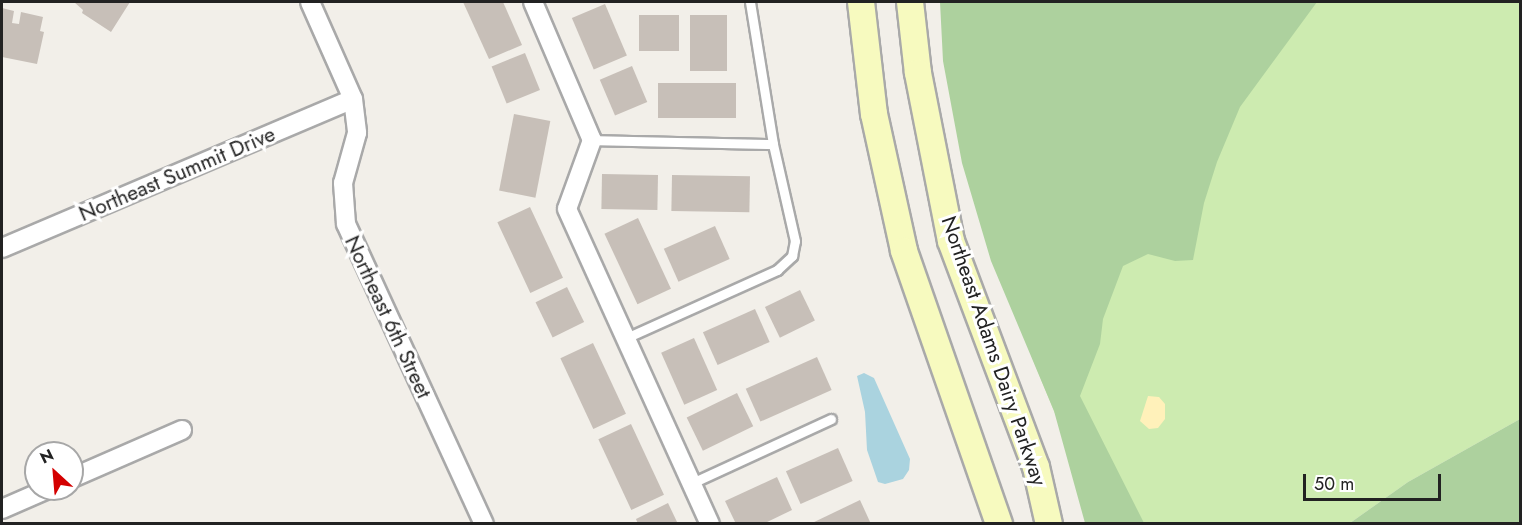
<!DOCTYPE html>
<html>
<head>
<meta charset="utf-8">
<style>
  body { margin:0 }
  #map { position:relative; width:1522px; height:525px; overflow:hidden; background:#f2efe9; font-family:Jost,sans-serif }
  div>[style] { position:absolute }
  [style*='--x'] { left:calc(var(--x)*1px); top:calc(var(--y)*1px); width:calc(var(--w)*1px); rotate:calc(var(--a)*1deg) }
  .grass>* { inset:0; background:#cdebb0 }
  .forest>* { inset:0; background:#add19e }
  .sand>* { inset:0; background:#fff1ba }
  .water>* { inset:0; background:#aad3df }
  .building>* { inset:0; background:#c7bfb8; transform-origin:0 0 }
  .roads { filter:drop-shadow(2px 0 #a9a9a9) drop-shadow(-2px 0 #a9a9a9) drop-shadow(0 2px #a9a9a9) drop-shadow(0 -2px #a9a9a9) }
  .lane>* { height:9px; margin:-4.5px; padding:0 4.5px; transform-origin:4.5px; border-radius:4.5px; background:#fff }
  .street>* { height:18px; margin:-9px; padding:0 9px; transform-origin:9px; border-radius:9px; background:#fff }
  .secondary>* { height:26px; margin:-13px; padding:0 13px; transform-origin:13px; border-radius:13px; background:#f7fabf }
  span { translate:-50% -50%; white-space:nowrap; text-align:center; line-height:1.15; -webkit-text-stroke:6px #fff; paint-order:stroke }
  .street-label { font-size:21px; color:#222 }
  .frame { position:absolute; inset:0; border:3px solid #222; pointer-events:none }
  .north { position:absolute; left:24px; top:441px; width:60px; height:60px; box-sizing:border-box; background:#fff; border:2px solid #a7a7a7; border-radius:50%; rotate:334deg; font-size:16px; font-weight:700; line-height:24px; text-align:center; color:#222 }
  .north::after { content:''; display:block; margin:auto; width:21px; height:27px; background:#d40000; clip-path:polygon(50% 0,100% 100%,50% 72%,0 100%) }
  .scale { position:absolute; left:1303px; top:474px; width:138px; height:27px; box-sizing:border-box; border:3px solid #222; border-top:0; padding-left:8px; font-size:18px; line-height:21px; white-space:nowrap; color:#222; -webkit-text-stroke:4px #fff; paint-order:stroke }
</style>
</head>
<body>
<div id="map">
  <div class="grass">
    <div style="clip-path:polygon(1272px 2px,1520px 2px,1520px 419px,1408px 482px,1350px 523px,1100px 523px,1031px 355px)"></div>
  </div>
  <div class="forest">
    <div style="clip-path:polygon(940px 2px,1317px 2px,1240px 107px,1217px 162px,1204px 203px,1193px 260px,1175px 261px,1148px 254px,1123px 266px,1103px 319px,1100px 344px,1080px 396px,1144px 523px,1085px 523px,1054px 411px,991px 261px,962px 163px,943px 61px)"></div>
    <div style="clip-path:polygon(1520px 419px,1520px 523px,1350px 523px,1408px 482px)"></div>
  </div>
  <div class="sand">
    <div style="clip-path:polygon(1148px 396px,1159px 397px,1165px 404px,1165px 419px,1158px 428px,1149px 429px,1140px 421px)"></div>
  </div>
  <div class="water">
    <div style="clip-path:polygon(864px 373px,874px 378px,910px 459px,909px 470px,903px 479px,885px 484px,878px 482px,867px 450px,865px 412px,857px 376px)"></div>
  </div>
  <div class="building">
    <div style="clip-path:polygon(74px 2px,130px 2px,111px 32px,82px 13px,83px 10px)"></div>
    <div style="clip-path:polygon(463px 2px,503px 2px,522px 45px,489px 59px)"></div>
    <div style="left:605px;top:4px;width:56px;height:36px;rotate:67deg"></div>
    <div style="clip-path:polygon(2px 8px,14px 11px,12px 23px,19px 24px,21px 12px,43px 17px,40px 31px,44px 32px,37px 64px,2px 57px)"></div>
    <div style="left:639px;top:15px;width:40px;height:36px"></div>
    <div style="left:690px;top:15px;width:37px;height:56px"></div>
    <div style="left:525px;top:53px;width:40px;height:36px;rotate:68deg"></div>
    <div style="left:632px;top:66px;width:39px;height:35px;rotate:67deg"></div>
    <div style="left:658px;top:83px;width:78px;height:35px"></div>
    <div style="left:514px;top:114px;width:37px;height:78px;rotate:11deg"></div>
    <div style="left:602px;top:174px;width:56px;height:35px;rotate:1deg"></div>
    <div style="left:672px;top:175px;width:78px;height:36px;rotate:1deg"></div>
    <div style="left:530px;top:207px;width:78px;height:36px;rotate:65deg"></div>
    <div style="left:638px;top:218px;width:78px;height:37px;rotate:65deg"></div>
    <div style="left:715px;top:226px;width:36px;height:56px;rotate:66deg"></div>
    <div style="left:567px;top:287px;width:39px;height:35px;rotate:64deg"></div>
    <div style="left:800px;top:290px;width:34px;height:39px;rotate:64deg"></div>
    <div style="left:755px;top:309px;width:36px;height:57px;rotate:66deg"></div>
    <div style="left:694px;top:338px;width:57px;height:36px;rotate:66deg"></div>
    <div style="left:593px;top:343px;width:78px;height:36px;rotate:65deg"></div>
    <div style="left:817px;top:357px;width:36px;height:78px;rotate:66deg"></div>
    <div style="left:737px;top:393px;width:37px;height:56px;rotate:64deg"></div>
    <div style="left:631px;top:424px;width:78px;height:36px;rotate:65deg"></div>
    <div style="left:838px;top:448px;width:36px;height:57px;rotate:66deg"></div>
    <div style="clip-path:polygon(777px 477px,792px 510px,763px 524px,736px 524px,725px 501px)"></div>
    <div style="clip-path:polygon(860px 500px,871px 524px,810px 524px)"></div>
    <div style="clip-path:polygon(668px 503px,678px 524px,638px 524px,636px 519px)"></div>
  </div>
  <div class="roads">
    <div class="lane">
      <div style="--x:592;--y:140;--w:181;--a:1.3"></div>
      <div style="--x:626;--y:338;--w:166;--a:-24.2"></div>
      <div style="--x:777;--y:270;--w:21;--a:-43"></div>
      <div style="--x:792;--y:256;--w:15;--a:-79"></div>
      <div style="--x:795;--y:241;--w:99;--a:-102.8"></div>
      <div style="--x:773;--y:144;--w:144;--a:-99.2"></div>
      <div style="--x:692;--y:483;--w:153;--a:-24.7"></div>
    </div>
    <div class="street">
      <div style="--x:310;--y:2;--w:106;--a:66.1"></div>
      <div style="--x:353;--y:99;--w:34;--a:83"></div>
      <div style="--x:357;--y:133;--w:52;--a:105.6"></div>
      <div style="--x:343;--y:183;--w:41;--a:85.8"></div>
      <div style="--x:346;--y:224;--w:330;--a:65.3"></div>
      <div style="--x:533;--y:2;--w:150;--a:66.9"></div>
      <div style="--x:592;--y:140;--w:73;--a:109.9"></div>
      <div style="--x:567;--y:209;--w:346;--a:65.6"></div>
      <div style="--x:2;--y:248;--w:381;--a:-23"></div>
      <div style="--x:72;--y:478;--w:120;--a:-23.6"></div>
      <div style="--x:2;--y:509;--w:50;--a:-23.5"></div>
    </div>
    <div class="secondary">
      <div style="--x:861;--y:2;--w:113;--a:83.4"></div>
      <div style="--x:874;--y:114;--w:140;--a:77.6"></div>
      <div style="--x:904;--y:251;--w:289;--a:70.8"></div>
      <div style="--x:910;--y:2;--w:71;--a:83.6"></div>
      <div style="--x:918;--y:73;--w:171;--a:78.9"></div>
      <div style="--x:951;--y:241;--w:241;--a:69.4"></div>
      <div style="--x:1036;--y:467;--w:58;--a:77.2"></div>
    </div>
  </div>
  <div class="street-label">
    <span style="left:177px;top:174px;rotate:-23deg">Northeast Summit Drive</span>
    <span style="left:388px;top:317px;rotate:65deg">Northeast 6th Street</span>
    <span style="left:994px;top:351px;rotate:71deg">Northeast Adams Dairy Parkway</span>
  </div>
  <div class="frame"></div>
  <div class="north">N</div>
  <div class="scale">50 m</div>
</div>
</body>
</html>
